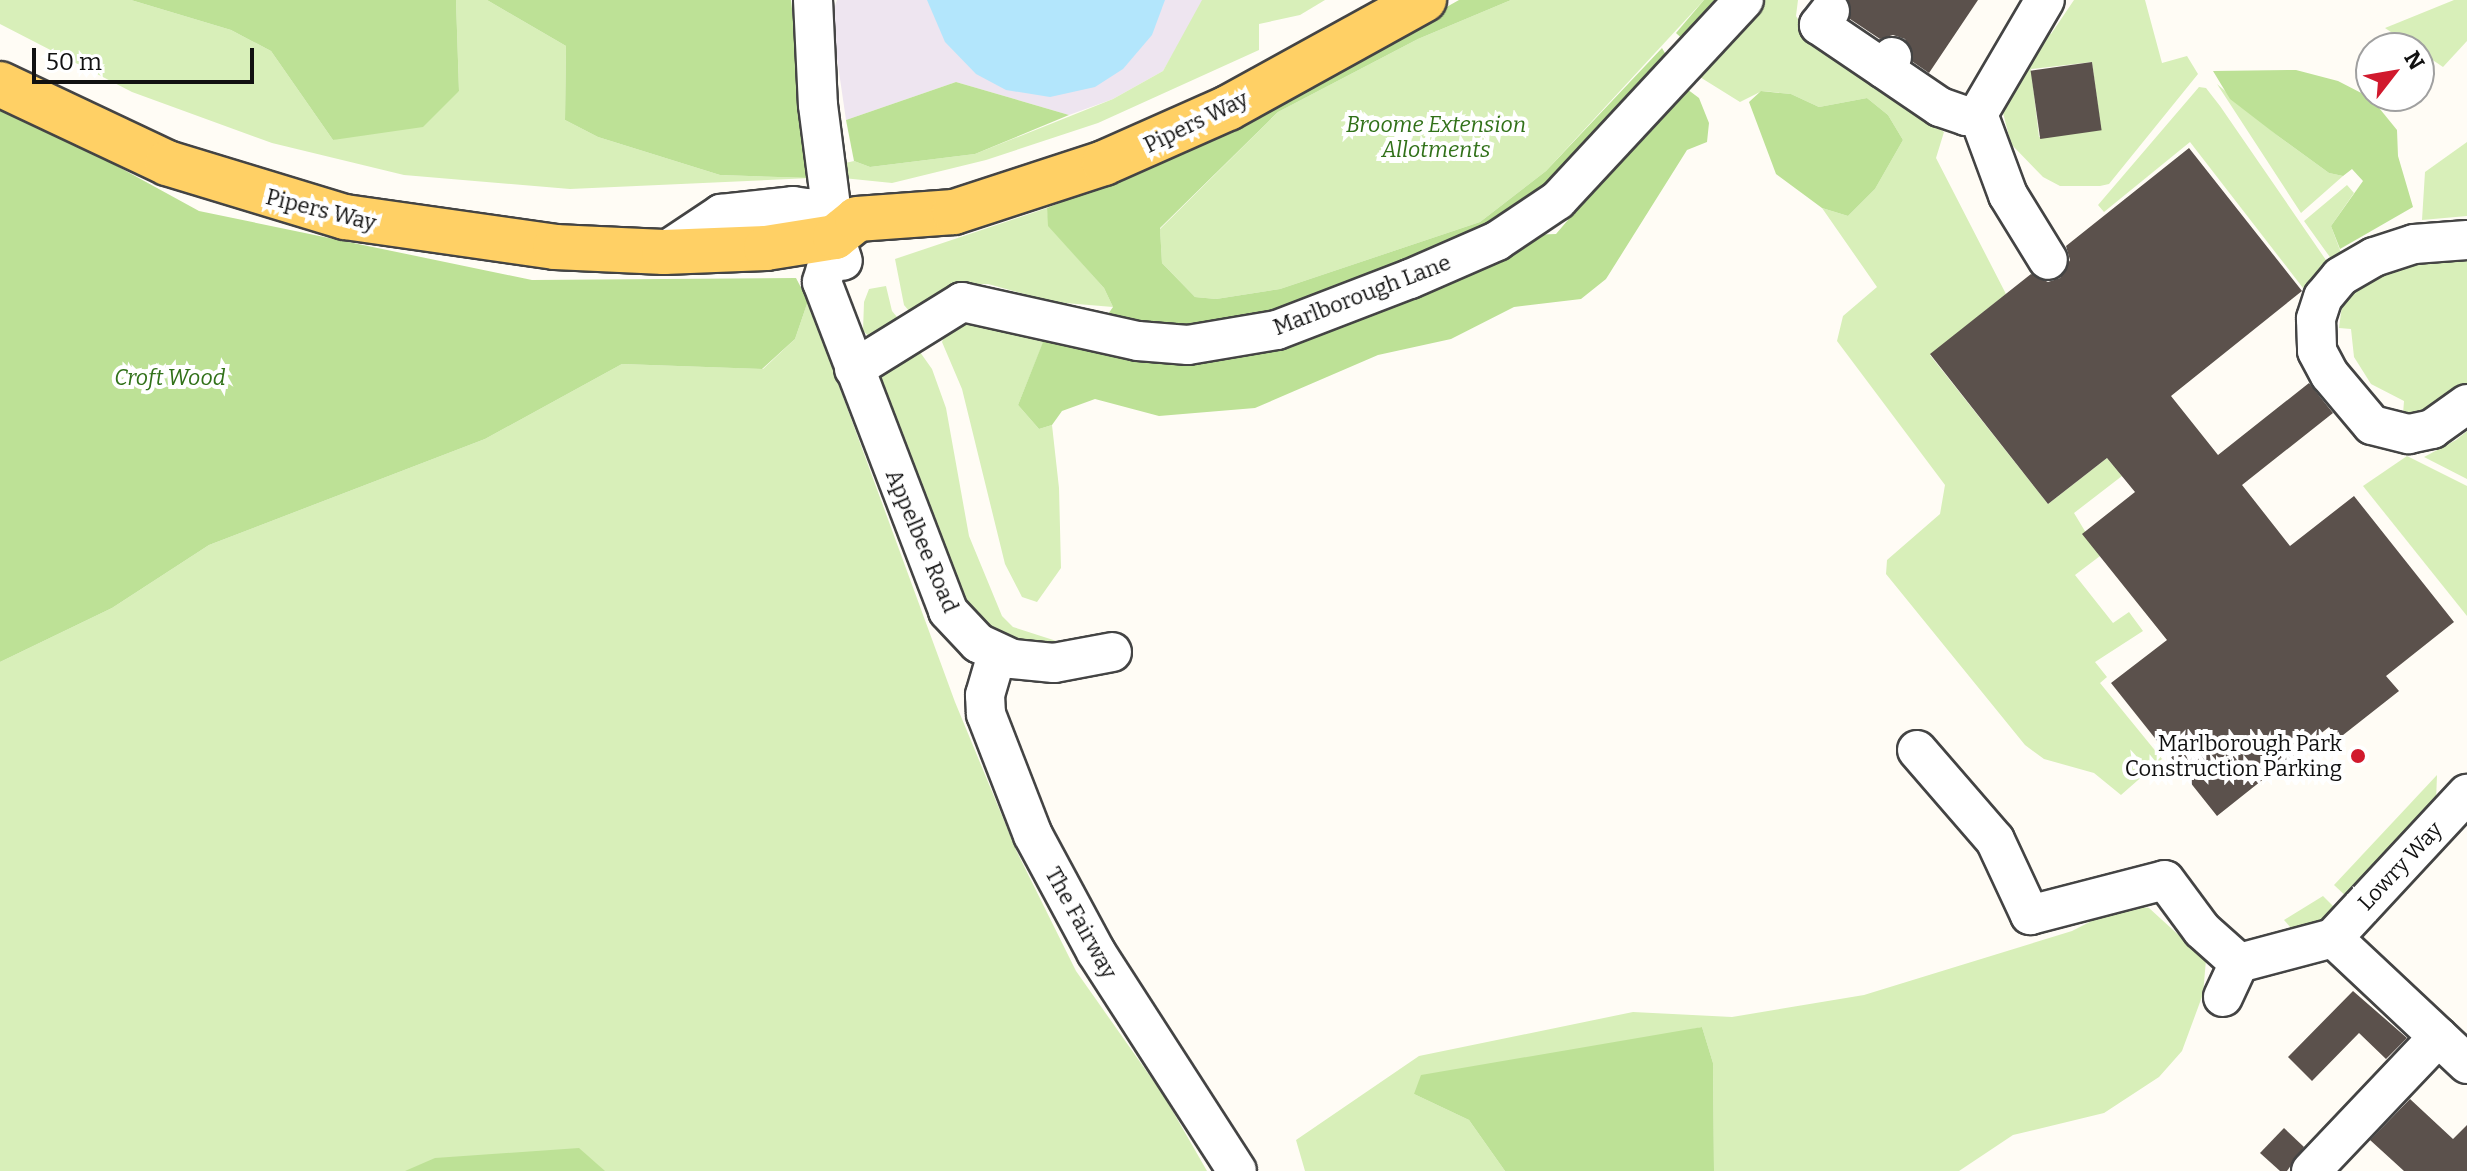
<!DOCTYPE html>
<html>
<head>
<meta charset="utf-8">
<style>
  body { margin:0 }
  #map { position:relative; width:2467px; height:1171px; overflow:hidden; background:#fffcf5; font-family:Bitter,serif }
  div>[style] { position:absolute }
  [style*='--x'] { left:calc(var(--x)*1px); top:calc(var(--y)*1px); width:calc(var(--w)*1px); rotate:calc(var(--a)*1deg) }
  .industrial>* { inset:0; background:#eee5f0 }
  .green>* { inset:0; background:#d8efb9 }
  .forest>* { inset:0; background:#bde196 }
  .water>* { inset:0; background:#b3e6fc }
  .building>* { inset:0; background:#5b514c; transform-origin:0 0 }
  .roads { filter:drop-shadow(2px 0 #444) drop-shadow(-2px 0 #444) drop-shadow(0 2px #444) drop-shadow(0 -2px #444) }
  .minor>* { height:38px; margin:-19px; padding:0 19px; transform-origin:19px; border-radius:19px; background:#fff }
  .major>* { height:44px; margin:-22px; padding:0 22px; transform-origin:22px; border-radius:22px; background:#ffd065 }
  .dots>* { width:22px; height:22px; translate:-50% -50%; box-sizing:border-box; border:4px solid #fff; border-radius:50% }
  span { translate:-50% -50%; white-space:nowrap; text-align:center; line-height:1.15; -webkit-text-stroke:8px #fff; paint-order:stroke }
  .street-label { font-size:22px; color:#111 }
  .park-label { font-size:22px; color:#317119; font-style:italic }
  .poi-label { font-size:22px; color:#111 }
  .right { translate:-100% -50%; text-align:right }
  .north { position:absolute; left:2355px; top:32px; width:80px; height:80px; box-sizing:border-box; background:#fff; border:2px solid #a0a0a0; border-radius:50%; rotate:59deg; font-size:22px; font-weight:700; line-height:32px; text-align:center; color:#111 }
  .north::after { content:''; display:block; margin:auto; width:28px; height:36px; background:#d1192d; clip-path:polygon(50% 0,100% 100%,50% 72%,0 100%) }
  .scale { position:absolute; left:32px; top:48px; width:222px; height:36px; box-sizing:border-box; border:4px solid #111; border-top:0; padding-left:10px; font-size:24px; line-height:28px; white-space:nowrap; color:#111; -webkit-text-stroke:6px #fff; paint-order:stroke }
</style>
</head>
<body>
<div id="map">
  <div class="industrial">
    <div style="clip-path:polygon(837px 0,1202px 0,1202px 3px,1163px 71px,1113px 99px,1069px 115px,956px 82px,846px 120px,831px 17px)"></div>
  </div>
  <div class="green">
    <div style="clip-path:polygon(0 0,131px 0,231px 30px,271px 51px,333px 140px,459px 91px,456px 0,487px 0,566px 46px,565px 120px,598px 137px,720px 175px,811px 178px,570px 189px,404px 175px,272px 143px,132px 92px,0 24px)"></div>
    <div style="clip-path:polygon(1202px 0,1325px 0,1300px 15px,1259px 24px,1259px 50px,1098px 123px,986px 160px,892px 183px,843px 178px,841px 164px,854px 161px,870px 167px,975px 154px,1113px 99px,1163px 71px)"></div>
    <div style="clip-path:polygon(1511px 0,1704px 0,1546px 171px,1480px 222px,1280px 289px,1216px 299px,1195px 297px,1162px 263px,1160px 229px,1278px 112px,1418px 39px)"></div>
    <div style="clip-path:polygon(1760px 0,1798px 0,1796px 16px,1809px 37px,1944px 132px,1936px 158px,2006px 294px,1930px 355px,2048px 504px,2107px 458px,2122px 476px,2074px 513px,2100px 556px,2075px 575px,2113px 623px,2129px 612px,2143px 631px,2095px 662px,2107px 677px,2100px 683px,2162px 759px,2121px 795px,2094px 773px,2044px 759px,2025px 745px,1886px 574px,1887px 560px,1940px 514px,1945px 485px,1837px 341px,1843px 316px,1877px 287px,1822px 208px,1848px 216px,1875px 189px,1903px 140px,1888px 115px,1867px 98px,1819px 107px,1791px 94px,1762px 91px,1740px 102px,1695px 74px)"></div>
    <div style="clip-path:polygon(evenodd,2074px 0,2145px 0,2162px 63px,2187px 56px,2198px 74px,2109px 184px,2100px 186px,2060px 186px,2043px 177px,2011px 144px,2001px 105px,2041px 30px,2051px 34px,2074px 0,2092px 62px,2101px 130px,2039px 137px,2031px 69px,2092px 62px)"></div>
    <div style="clip-path:polygon(2454px 0,2467px 0,2467px 41px,2443px 67px,2385px 28px)"></div>
    <div style="clip-path:polygon(2217px 84px,2278px 136px,2329px 173px,2343px 176px,2301px 213px)"></div>
    <div style="clip-path:polygon(2199px 87px,2206px 88px,2220px 106px,2328px 263px,2303px 288px,2190px 142px,2104px 212px,2098px 205px)"></div>
    <div style="clip-path:polygon(2467px 142px,2467px 216px,2422px 220px,2425px 172px)"></div>
    <div style="clip-path:polygon(2347px 185px,2354px 193px,2331px 226px,2341px 253px,2332px 260px,2304px 221px)"></div>
    <div style="clip-path:polygon(1047px 208px,1049px 226px,1104px 288px,1113px 307px,1053px 302px,988px 284px,961px 284px,914px 317px,904px 305px,895px 259px)"></div>
    <div style="clip-path:polygon(2467px 252px,2467px 387px,2419px 415px,2403px 414px,2404px 401px,2371px 384px,2354px 357px,2351px 329px,2339px 328px,2344px 290px,2388px 265px)"></div>
    <div style="clip-path:polygon(886px 286px,892px 311px,902px 323px,871px 338px,863px 331px,864px 302px,869px 289px)"></div>
    <div style="clip-path:polygon(808px 301px,955px 702px,1017px 852px,1076px 971px,1164px 1096px,1207px 1171px,0 1171px,0 662px,112px 608px,209px 545px,485px 439px,622px 364px,763px 369px,795px 339px)"></div>
    <div style="clip-path:polygon(965px 321px,1062px 332px,1043px 343px,1018px 405px,1039px 429px,1052px 425px,1059px 488px,1061px 568px,1037px 602px,1022px 597px,1005px 564px,962px 389px,942px 342px,946px 332px)"></div>
    <div style="clip-path:polygon(915px 345px,932px 369px,946px 408px,969px 536px,1002px 616px,1013px 627px,1075px 647px,1010px 643px,983px 625px,963px 601px,877px 381px,879px 371px)"></div>
    <div style="clip-path:polygon(2467px 431px,2467px 479px,2424px 457px,2456px 440px)"></div>
    <div style="clip-path:polygon(2407px 456px,2467px 486px,2467px 616px,2363px 486px)"></div>
    <div style="clip-path:polygon(2437px 775px,2436px 801px,2349px 899px,2334px 885px)"></div>
    <div style="clip-path:polygon(2323px 896px,2337px 910px,2298px 936px,2284px 920px)"></div>
    <div style="clip-path:polygon(2125px 904px,2149px 908px,2206px 960px,2203px 994px,2182px 1051px,2159px 1077px,2104px 1113px,2013px 1135px,1959px 1171px,1714px 1171px,1713px 1063px,1702px 1027px,1414px 1094px,1469px 1120px,1505px 1171px,1305px 1171px,1296px 1140px,1419px 1056px,1633px 1012px,1732px 1017px,1864px 995px,2072px 931px)"></div>
  </div>
  <div class="forest">
    <div style="clip-path:polygon(131px 0,456px 0,459px 91px,423px 127px,333px 140px,271px 51px,231px 30px)"></div>
    <div style="clip-path:polygon(487px 0,791px 0,811px 178px,720px 175px,598px 137px,565px 120px,566px 46px)"></div>
    <div style="clip-path:polygon(1459px 0,1511px 0,1418px 39px,1278px 112px,1160px 228px,1162px 263px,1195px 297px,1216px 299px,1280px 289px,1480px 222px,1546px 171px,1662px 48px,1669px 60px,1530px 235px,1556px 234px,1665px 106px,1687px 89px,1699px 98px,1709px 123px,1707px 142px,1687px 150px,1606px 279px,1581px 299px,1514px 307px,1451px 339px,1378px 355px,1255px 408px,1159px 416px,1095px 399px,1062px 411px,1052px 425px,1039px 429px,1018px 405px,1043px 342px,1062px 332px,1094px 334px,1113px 307px,1104px 288px,1048px 226px,1047px 208px,1192px 150px)"></div>
    <div style="clip-path:polygon(1704px 0,1728px 0,1688px 44px,1676px 33px)"></div>
    <div style="clip-path:polygon(2296px 70px,2338px 81px,2371px 98px,2397px 130px,2398px 156px,2413px 207px,2340px 249px,2331px 226px,2363px 181px,2352px 169px,2343px 176px,2329px 173px,2278px 136px,2230px 99px,2213px 71px)"></div>
    <div style="clip-path:polygon(956px 82px,1069px 115px,975px 154px,870px 167px,854px 161px,846px 120px)"></div>
    <div style="clip-path:polygon(1761px 91px,1791px 94px,1819px 107px,1867px 98px,1888px 115px,1903px 140px,1875px 189px,1848px 216px,1822px 208px,1776px 174px,1749px 102px)"></div>
    <div style="clip-path:polygon(0 102px,199px 211px,532px 280px,796px 278px,808px 301px,795px 339px,762px 369px,622px 364px,485px 439px,209px 545px,112px 608px,0 662px)"></div>
    <div style="clip-path:polygon(1702px 1027px,1713px 1063px,1714px 1171px,1505px 1171px,1469px 1120px,1414px 1094px,1421px 1075px)"></div>
    <div style="clip-path:polygon(579px 1148px,605px 1171px,405px 1171px,435px 1158px)"></div>
  </div>
  <div class="water">
    <div style="clip-path:polygon(927px 0,1165px 0,1152px 35px,1123px 69px,1095px 87px,1050px 97px,1006px 90px,976px 74px,945px 42px)"></div>
  </div>
  <div class="building">
    <div style="clip-path:polygon(1848px 0,1978px 0,1929px 73px,1913px 62px,1905px 39px,1893px 35px,1880px 39px,1850px 19px)"></div>
    <div style="left:2092px;top:62px;width:69px;height:62px;rotate:82deg"></div>
    <div style="clip-path:polygon(2189px 148px,2302px 291px,2171px 396px,2218px 455px,2309px 383px,2333px 413px,2242px 485px,2290px 546px,2354px 496px,2454px 622px,2386px 676px,2399px 691px,2338px 739px,2329px 727px,2217px 816px,2111px 683px,2167px 640px,2082px 534px,2135px 492px,2107px 458px,2048px 504px,1930px 354px,2031px 274px,2048px 282px,2060px 278px,2070px 260px,2066px 246px)"></div>
    <div style="clip-path:polygon(2353px 991px,2407px 1038px,2386px 1059px,2359px 1033px,2312px 1081px,2288px 1057px)"></div>
    <div style="clip-path:polygon(2410px 1099px,2453px 1139px,2467px 1125px,2467px 1171px,2404px 1171px,2370px 1140px)"></div>
    <div style="clip-path:polygon(2284px 1128px,2304px 1147px,2287px 1171px,2280px 1171px,2260px 1153px)"></div>
  </div>
  <div class="roads">
    <div class="minor">
      <div style="--x:813;--y:0;--w:105;--a:87.3"></div>
      <div style="--x:818;--y:105;--w:133;--a:82.7"></div>
      <div style="--x:835;--y:237;--w:25;--a:72"></div>
      <div style="--x:1830;--y:11;--w:18;--a:128"></div>
      <div style="--x:1819;--y:25;--w:78;--a:34.1"></div>
      <div style="--x:1892;--y:57;--w:14;--a:124"></div>
      <div style="--x:1884;--y:69;--w:68;--a:34.2"></div>
      <div style="--x:1940;--y:107;--w:28;--a:19"></div>
      <div style="--x:1966;--y:116;--w:12;--a:-9"></div>
      <div style="--x:1978;--y:114;--w:132;--a:-59.6"></div>
      <div style="--x:1978;--y:114;--w:86;--a:69.7"></div>
      <div style="--x:2008;--y:195;--w:76;--a:58.4"></div>
      <div style="--x:835;--y:237;--w:47;--a:106.1"></div>
      <div style="--x:822;--y:282;--w:352;--a:69"></div>
      <div style="--x:948;--y:611;--w:44;--a:46.8"></div>
      <div style="--x:978;--y:643;--w:38;--a:25"></div>
      <div style="--x:1013;--y:659;--w:41;--a:5.6"></div>
      <div style="--x:1054;--y:663;--w:59;--a:-10.7"></div>
      <div style="--x:2467;--y:240;--w:53;--a:175.7"></div>
      <div style="--x:2414;--y:244;--w:42;--a:162"></div>
      <div style="--x:2374;--y:257;--w:39;--a:150"></div>
      <div style="--x:2340;--y:277;--w:26;--a:130"></div>
      <div style="--x:2323;--y:297;--w:23;--a:108"></div>
      <div style="--x:2316;--y:319;--w:32;--a:88"></div>
      <div style="--x:2317;--y:351;--w:27;--a:62"></div>
      <div style="--x:2330;--y:375;--w:65;--a:50"></div>
      <div style="--x:2372;--y:425;--w:38;--a:14"></div>
      <div style="--x:2409;--y:434;--w:24;--a:-12"></div>
      <div style="--x:2432;--y:429;--w:43;--a:-35.5"></div>
      <div style="--x:664;--y:252;--w:69;--a:-33.7"></div>
      <div style="--x:721;--y:214;--w:72;--a:-6.3"></div>
      <div style="--x:793;--y:206;--w:13;--a:9"></div>
      <div style="--x:806;--y:208;--w:41;--a:45"></div>
      <div style="--x:854;--y:369;--w:127;--a:-31.8"></div>
      <div style="--x:962;--y:302;--w:180;--a:12.5"></div>
      <div style="--x:1138;--y:341;--w:50;--a:4.6"></div>
      <div style="--x:1188;--y:345;--w:90;--a:-9.6"></div>
      <div style="--x:1277;--y:330;--w:142;--a:-21"></div>
      <div style="--x:1410;--y:279;--w:95;--a:-23.6"></div>
      <div style="--x:1497;--y:241;--w:73;--a:-33.9"></div>
      <div style="--x:1558;--y:200;--w:273;--a:-47.1"></div>
      <div style="--x:997;--y:654;--w:43;--a:106.3"></div>
      <div style="--x:985;--y:695;--w:19;--a:87"></div>
      <div style="--x:986;--y:714;--w:130;--a:68.8"></div>
      <div style="--x:1033;--y:835;--w:133;--a:61.7"></div>
      <div style="--x:1096;--y:952;--w:260;--a:57.2"></div>
      <div style="--x:1917;--y:750;--w:119;--a:49.1"></div>
      <div style="--x:1995;--y:840;--w:83;--a:65"></div>
      <div style="--x:2030;--y:915;--w:139;--a:-14.5"></div>
      <div style="--x:2165;--y:880;--w:62;--a:53.5"></div>
      <div style="--x:2202;--y:930;--w:50;--a:41.7"></div>
      <div style="--x:2239;--y:963;--w:97;--a:-14.9"></div>
      <div style="--x:2333;--y:938;--w:197;--a:-47.1"></div>
      <div style="--x:2333;--y:938;--w:184;--a:43.2"></div>
      <div style="--x:2223;--y:997;--w:38;--a:-65"></div>
      <div style="--x:2311;--y:1171;--w:185;--a:-46.5"></div>
    </div>
    <div class="major">
      <div style="--x:0;--y:84;--w:185;--a:25.3"></div>
      <div style="--x:167;--y:163;--w:186;--a:16.9"></div>
      <div style="--x:345;--y:217;--w:212;--a:8.1"></div>
      <div style="--x:555;--y:247;--w:109;--a:2.6"></div>
      <div style="--x:664;--y:252;--w:102;--a:-2.2"></div>
      <div style="--x:766;--y:248;--w:70;--a:-9.1"></div>
      <div style="--x:835;--y:237;--w:28;--a:-39"></div>
      <div style="--x:857;--y:219;--w:97;--a:-4.1"></div>
      <div style="--x:954;--y:212;--w:158;--a:-18.1"></div>
      <div style="--x:1104;--y:163;--w:136;--a:-23.9"></div>
      <div style="--x:1228;--y:108;--w:224;--a:-28.9"></div>
    </div>
  </div>
  <div class="dots">
    <div style="left:2358px;top:756px;background:#d1192d"></div>
  </div>
  <div class="street-label">
    <span style="left:1196px;top:122px;rotate:-26deg">Pipers Way</span>
    <span style="left:321px;top:210px;rotate:14deg">Pipers Way</span>
    <span style="left:1362px;top:295px;rotate:-21deg">Marlborough Lane</span>
    <span style="left:922px;top:541px;rotate:67deg">Appelbee Road</span>
    <span style="left:2400px;top:866px;rotate:-47deg">Lowry Way</span>
    <span style="left:1081px;top:923px;rotate:61deg">The Fairway</span>
  </div>
  <div class="park-label">
    <span style="left:1436px;top:137px">Broome Extension<br>Allotments</span>
    <span style="left:170px;top:378px">Croft Wood</span>
  </div>
  <div class="poi-label">
    <span class="right" style="left:2342px;top:756px">Marlborough Park<br>Construction Parking</span>
  </div>
  <div class="north">N</div>
  <div class="scale">50 m</div>
</div>
</body>
</html>
